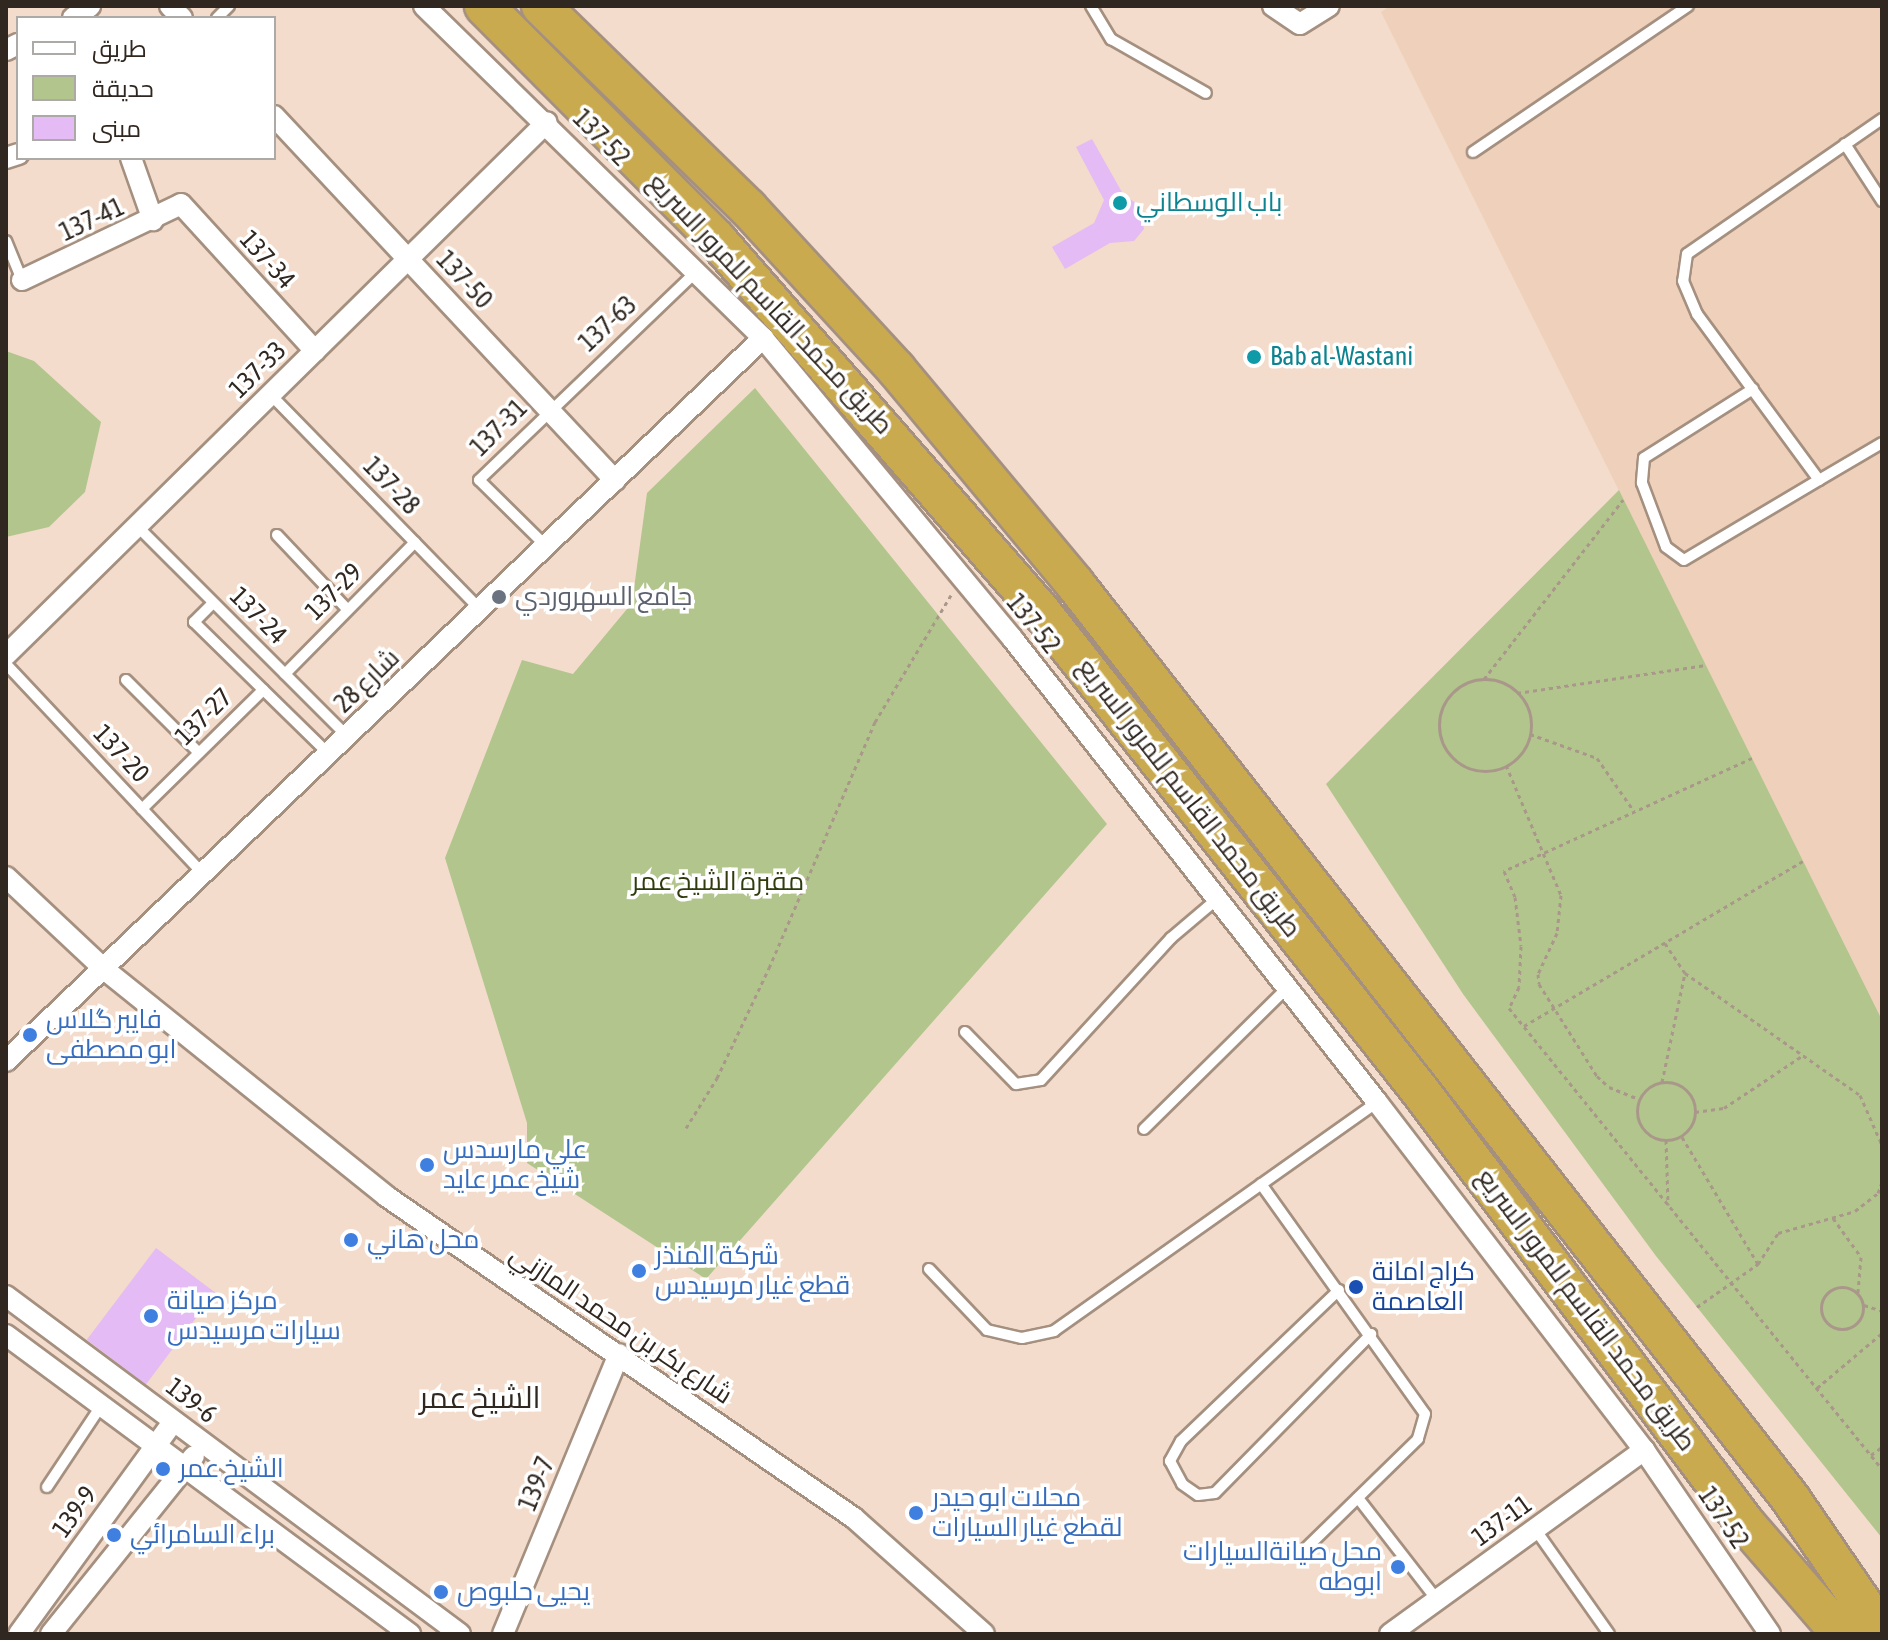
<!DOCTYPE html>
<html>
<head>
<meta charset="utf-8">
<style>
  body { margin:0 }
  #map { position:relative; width:1888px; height:1640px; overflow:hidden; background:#f3dccb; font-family:"Asap Condensed",Cairo,sans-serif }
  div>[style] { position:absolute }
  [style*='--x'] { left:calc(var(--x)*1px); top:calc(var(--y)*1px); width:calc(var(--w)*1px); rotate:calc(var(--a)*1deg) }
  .built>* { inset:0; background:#efd1bb }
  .green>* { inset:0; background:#b2c58d }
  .building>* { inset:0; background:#e4bbf4; transform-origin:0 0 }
  .path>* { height:3px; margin-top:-1.5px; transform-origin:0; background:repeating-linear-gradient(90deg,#a9988a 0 4px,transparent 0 8px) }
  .path>.ring { margin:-1.5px; padding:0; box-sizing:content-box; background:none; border:3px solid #a9988a; border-radius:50% }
  .roads { filter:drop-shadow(2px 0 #a59080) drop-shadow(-2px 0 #a59080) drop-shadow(0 2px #a59080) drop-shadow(0 -2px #a59080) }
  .lane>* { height:10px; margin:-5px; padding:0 5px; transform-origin:5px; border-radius:5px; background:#fff }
  .street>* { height:20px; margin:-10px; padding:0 10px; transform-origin:10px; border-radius:10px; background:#fff }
  .highway>* { height:38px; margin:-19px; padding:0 19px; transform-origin:19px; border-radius:19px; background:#c9aa4f }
  .dots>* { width:22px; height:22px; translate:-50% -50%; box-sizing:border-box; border:4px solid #fff; border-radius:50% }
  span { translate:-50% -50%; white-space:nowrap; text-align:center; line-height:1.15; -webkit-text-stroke:7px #fff; paint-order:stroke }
  .street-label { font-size:26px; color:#2f2720 }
  .culture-label { font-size:26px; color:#0d838f }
  .left { translate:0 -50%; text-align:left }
  .worship-label { font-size:26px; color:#5b616d }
  .park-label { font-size:26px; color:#303c0d }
  .shop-label { font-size:26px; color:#366cbe }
  .right { translate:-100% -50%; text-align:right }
  .transit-label { font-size:26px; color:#164399 }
  .quarter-label { font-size:30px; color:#2f2720 }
  .frame { position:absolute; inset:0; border:8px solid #2f2720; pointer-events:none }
  .legend { position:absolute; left:16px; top:16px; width:260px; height:144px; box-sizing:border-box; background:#fff; border:2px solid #aca9a6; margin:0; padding:10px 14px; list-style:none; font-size:24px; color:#2f2720 }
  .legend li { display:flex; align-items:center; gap:16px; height:40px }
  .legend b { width:40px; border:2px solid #aca9a6 }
</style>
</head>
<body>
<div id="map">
  <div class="built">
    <div style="clip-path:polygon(1390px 6px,1882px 6px,1882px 1020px,1381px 12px)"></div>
  </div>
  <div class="green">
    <div style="clip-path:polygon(6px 351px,34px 361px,101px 422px,85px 492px,49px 527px,6px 537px)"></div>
    <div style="clip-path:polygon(755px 388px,1107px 824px,706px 1279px,527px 1163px,527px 1123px,445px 858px,522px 660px,573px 674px,632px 603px,647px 493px)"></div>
    <div style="clip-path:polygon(1619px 490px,1882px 1020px,1882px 1538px,1656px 1256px,1463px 994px,1326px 784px)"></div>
  </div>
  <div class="building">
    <div style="clip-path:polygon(1092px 139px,1123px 194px,1140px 206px,1144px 229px,1134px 241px,1110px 243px,1065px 269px,1052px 247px,1094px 223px,1104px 200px,1076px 147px)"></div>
    <div style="left:156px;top:1248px;width:74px;height:115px;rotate:37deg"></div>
  </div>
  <div class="path">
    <div style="--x:1484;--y:679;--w:227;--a:-52.2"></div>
    <div class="ring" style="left:1439px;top:679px;width:89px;height:89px"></div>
    <div style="--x:1517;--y:693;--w:191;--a:-8.4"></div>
    <div style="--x:1530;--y:734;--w:71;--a:19.7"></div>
    <div style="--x:1597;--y:758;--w:65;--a:55.1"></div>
    <div style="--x:1752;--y:758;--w:273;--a:155.5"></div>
    <div style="--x:1504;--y:871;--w:28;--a:67"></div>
    <div style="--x:1515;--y:897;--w:49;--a:83"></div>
    <div style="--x:1521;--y:946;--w:41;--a:92.8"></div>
    <div style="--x:1519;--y:987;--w:23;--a:115"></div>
    <div style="--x:1509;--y:1008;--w:593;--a:51.02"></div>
    <div style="--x:1506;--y:765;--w:141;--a:67.1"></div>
    <div style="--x:1561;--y:895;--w:38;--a:96"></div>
    <div style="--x:1557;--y:933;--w:45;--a:114.9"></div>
    <div style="--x:1538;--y:974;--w:10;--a:84"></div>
    <div style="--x:1539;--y:984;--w:109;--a:57.8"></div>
    <div style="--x:1597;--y:1076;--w:16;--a:43"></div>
    <div style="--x:1609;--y:1087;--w:32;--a:22"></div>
    <div style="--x:1685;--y:973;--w:213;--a:34.9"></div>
    <div style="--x:1860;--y:1095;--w:55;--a:66.3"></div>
    <div style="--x:1524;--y:1026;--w:324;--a:-30.6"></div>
    <div class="ring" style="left:1637px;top:1082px;width:55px;height:55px"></div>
    <div style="--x:1662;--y:1082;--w:111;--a:-78.1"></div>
    <div style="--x:1685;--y:973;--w:36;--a:-124"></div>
    <div style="--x:1695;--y:1112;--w:29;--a:-8"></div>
    <div style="--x:1724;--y:1108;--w:94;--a:-33.7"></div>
    <div style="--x:686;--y:1128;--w:59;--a:-58.2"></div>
    <div style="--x:717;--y:1078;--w:122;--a:-64.7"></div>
    <div style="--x:769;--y:968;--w:268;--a:-66.7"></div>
    <div style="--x:875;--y:722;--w:148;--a:-59.1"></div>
    <div style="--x:1682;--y:1137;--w:148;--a:59.1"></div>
    <div style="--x:1666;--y:1140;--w:65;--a:88.2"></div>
    <div style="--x:1833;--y:1218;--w:48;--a:54.3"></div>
    <div style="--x:1861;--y:1257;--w:36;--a:95"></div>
    <div class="ring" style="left:1821px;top:1287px;width:39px;height:39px"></div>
    <div style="--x:1864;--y:1305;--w:19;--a:18"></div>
    <div style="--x:1697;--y:1307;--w:75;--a:-35.2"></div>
    <div style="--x:1758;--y:1264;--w:37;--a:-57"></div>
    <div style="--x:1778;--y:1233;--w:80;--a:-15.9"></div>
    <div style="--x:1855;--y:1211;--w:29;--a:-38"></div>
    <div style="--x:1878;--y:1193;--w:12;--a:-70"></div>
    <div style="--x:1817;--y:1388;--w:85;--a:-40.2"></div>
    <div style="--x:1871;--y:1455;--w:14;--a:-36"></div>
  </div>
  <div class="roads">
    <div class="lane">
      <div style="--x:1091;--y:6;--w:39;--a:59"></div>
      <div style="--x:1111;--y:39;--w:109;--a:29.6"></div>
      <div style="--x:217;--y:18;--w:17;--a:-45"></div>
      <div style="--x:1882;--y:119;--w:237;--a:145.3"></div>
      <div style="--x:1687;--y:254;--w:27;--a:98"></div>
      <div style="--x:1683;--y:281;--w:36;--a:67"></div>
      <div style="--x:1697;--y:314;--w:206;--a:53.7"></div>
      <div style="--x:1819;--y:480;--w:73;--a:-30.4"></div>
      <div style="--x:1845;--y:144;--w:68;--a:57"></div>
      <div style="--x:1473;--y:152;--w:260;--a:-34.2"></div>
      <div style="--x:6;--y:241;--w:42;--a:67.7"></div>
      <div style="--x:1753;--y:389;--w:129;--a:147.7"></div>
      <div style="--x:1644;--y:458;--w:25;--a:95"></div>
      <div style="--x:1642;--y:483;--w:68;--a:69.4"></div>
      <div style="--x:1666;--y:547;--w:22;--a:36"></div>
      <div style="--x:1684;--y:560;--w:157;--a:-30.7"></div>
      <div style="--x:270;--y:394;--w:301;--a:45.7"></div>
      <div style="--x:138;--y:527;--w:296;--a:45"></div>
      <div style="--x:277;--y:535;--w:102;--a:46.6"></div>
      <div style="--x:546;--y:546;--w:94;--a:-135.4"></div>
      <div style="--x:479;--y:480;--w:301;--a:-43.8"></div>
      <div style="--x:213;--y:603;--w:27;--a:135"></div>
      <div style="--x:194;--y:622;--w:189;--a:44.4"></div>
      <div style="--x:6;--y:664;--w:288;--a:46.8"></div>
      <div style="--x:285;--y:674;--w:185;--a:-45.4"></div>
      <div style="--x:126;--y:680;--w:103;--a:45"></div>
      <div style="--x:142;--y:809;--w:170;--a:-44.5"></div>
      <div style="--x:965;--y:1032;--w:73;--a:45.6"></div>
      <div style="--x:1016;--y:1084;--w:25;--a:-9"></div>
      <div style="--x:1041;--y:1080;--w:193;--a:-47.5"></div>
      <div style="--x:1171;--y:938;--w:59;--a:-40.2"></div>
      <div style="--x:1144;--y:1129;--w:199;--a:-44.6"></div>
      <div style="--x:1261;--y:1184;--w:282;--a:54.5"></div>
      <div style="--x:1425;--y:1414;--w:26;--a:106"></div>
      <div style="--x:1418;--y:1439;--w:166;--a:135.7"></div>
      <div style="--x:929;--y:1269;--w:84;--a:46.4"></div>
      <div style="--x:987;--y:1330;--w:36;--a:13"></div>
      <div style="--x:1022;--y:1338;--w:33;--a:-12"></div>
      <div style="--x:1054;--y:1331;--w:396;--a:-35.3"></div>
      <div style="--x:1339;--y:1290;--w:219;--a:136.3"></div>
      <div style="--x:1181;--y:1441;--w:23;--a:119"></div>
      <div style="--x:1170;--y:1461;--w:26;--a:62"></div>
      <div style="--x:1182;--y:1484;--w:19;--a:35"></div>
      <div style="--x:1198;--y:1495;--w:17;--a:-7"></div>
      <div style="--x:1215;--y:1493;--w:223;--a:-45.5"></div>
      <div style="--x:47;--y:1487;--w:101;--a:-56.3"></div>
      <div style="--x:1358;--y:1498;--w:129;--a:52.2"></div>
      <div style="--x:1535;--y:1529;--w:128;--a:54.8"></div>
    </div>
    <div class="street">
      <div style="--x:170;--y:6;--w:17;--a:45"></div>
      <div style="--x:424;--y:6;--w:474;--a:44.4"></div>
      <div style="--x:763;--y:338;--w:390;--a:50.3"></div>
      <div style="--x:1012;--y:638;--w:590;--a:51.81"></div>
      <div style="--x:1377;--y:1102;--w:439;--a:52.5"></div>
      <div style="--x:1644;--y:1450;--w:223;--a:55.6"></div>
      <div style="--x:1273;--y:6;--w:32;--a:34"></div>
      <div style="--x:1300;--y:24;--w:34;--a:-32"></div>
      <div style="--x:73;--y:18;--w:21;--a:-35"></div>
      <div style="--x:6;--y:50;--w:13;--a:-27"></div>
      <div style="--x:274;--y:116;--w:499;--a:46.9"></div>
      <div style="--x:6;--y:158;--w:13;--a:-18"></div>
      <div style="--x:131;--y:158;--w:66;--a:70.5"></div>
      <div style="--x:22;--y:280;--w:176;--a:-25.5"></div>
      <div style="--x:181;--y:204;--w:199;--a:47.6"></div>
      <div style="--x:6;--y:655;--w:759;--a:-44.57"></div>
      <div style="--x:6;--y:877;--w:134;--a:43.2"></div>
      <div style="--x:104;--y:969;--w:362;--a:38.8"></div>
      <div style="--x:386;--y:1196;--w:568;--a:34.53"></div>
      <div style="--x:854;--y:1518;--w:174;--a:41.7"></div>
      <div style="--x:6;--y:1061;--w:1047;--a:-43.68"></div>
      <div style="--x:6;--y:1296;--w:566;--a:36.67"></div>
      <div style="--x:6;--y:1335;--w:503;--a:36.51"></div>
      <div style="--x:19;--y:1634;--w:263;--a:-54"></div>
      <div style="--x:51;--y:1634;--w:228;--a:-51.2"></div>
      <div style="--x:503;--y:1634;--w:303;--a:-67.5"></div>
      <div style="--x:1390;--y:1634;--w:314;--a:-35.9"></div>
    </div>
    <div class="highway">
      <div style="--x:484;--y:6;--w:329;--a:45.1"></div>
      <div style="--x:716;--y:239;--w:491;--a:48.9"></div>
      <div style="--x:1039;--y:609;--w:616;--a:51.66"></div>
      <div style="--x:1421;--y:1092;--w:539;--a:53.07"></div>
      <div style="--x:1745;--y:1523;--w:147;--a:49.1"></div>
      <div style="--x:541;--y:6;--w:289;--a:44.3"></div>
      <div style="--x:748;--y:208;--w:219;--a:47.4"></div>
      <div style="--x:896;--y:369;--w:280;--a:50.2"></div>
      <div style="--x:1075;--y:584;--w:1160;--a:51.96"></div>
      <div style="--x:1790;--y:1498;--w:163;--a:55.5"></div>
    </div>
  </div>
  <div class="dots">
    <div style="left:1120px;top:203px;background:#0f9aa8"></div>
    <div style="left:1254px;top:357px;background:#0f9aa8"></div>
    <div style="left:499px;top:597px;background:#6b7280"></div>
    <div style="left:30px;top:1035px;background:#3f7fe0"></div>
    <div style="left:427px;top:1165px;background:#3f7fe0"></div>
    <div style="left:351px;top:1240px;background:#3f7fe0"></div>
    <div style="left:639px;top:1271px;background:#3f7fe0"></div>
    <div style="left:1356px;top:1287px;background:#1a4fb4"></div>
    <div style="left:151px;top:1316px;background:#3f7fe0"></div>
    <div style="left:163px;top:1469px;background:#3f7fe0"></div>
    <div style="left:916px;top:1513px;background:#3f7fe0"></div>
    <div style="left:114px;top:1535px;background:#3f7fe0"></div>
    <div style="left:1398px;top:1567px;background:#3f7fe0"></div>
    <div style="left:441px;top:1592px;background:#3f7fe0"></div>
  </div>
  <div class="street-label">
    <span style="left:601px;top:138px;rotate:45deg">137-52</span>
    <span style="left:92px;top:220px;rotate:-25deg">137-41</span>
    <span style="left:267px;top:260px;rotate:48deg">137-34</span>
    <span style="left:464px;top:280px;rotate:47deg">137-50</span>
    <span style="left:770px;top:304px;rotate:47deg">طريق محمد القاسم للمرور السريع</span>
    <span style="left:608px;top:324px;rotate:-43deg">137-63</span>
    <span style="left:258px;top:370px;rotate:-45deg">137-33</span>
    <span style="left:499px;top:428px;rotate:-45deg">137-31</span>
    <span style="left:391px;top:486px;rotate:46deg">137-28</span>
    <span style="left:334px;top:592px;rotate:-45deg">137-29</span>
    <span style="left:258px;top:616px;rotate:45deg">137-24</span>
    <span style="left:1033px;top:624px;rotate:51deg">137-52</span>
    <span style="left:367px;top:681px;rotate:-44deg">شارع 28</span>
    <span style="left:204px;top:717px;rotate:-45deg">137-27</span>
    <span style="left:121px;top:754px;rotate:47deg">137-20</span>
    <span style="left:1189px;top:798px;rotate:52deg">طريق محمد القاسم للمرور السريع</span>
    <span style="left:1586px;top:1310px;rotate:53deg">طريق محمد القاسم للمرور السريع</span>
    <span style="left:621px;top:1325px;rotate:34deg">شارع بكر بن محمد المازني</span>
    <span style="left:191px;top:1401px;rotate:38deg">139-6</span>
    <span style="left:537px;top:1484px;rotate:-68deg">139-7</span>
    <span style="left:75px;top:1512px;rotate:-54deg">139-9</span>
    <span style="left:1723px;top:1518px;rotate:56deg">137-52</span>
    <span style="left:1502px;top:1521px;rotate:-36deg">137-11</span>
  </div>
  <div class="culture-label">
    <span class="left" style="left:1136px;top:203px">باب الوسطاني</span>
    <span class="left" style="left:1270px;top:357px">Bab al-Wastani</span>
  </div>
  <div class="worship-label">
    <span class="left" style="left:515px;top:597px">جامع السهروردي</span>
  </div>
  <div class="park-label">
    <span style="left:718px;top:882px">مقبرة الشيخ عمر</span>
  </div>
  <div class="shop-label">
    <span class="left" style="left:46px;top:1035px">فايبر گلاس<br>ابو مصطفى</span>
    <span class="left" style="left:443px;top:1165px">علي مارسدس<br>شيخ عمر عايد</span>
    <span class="left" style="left:367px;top:1240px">محل هاني</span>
    <span class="left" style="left:655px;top:1271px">شركة المنذر<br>قطع غيار مرسيدس</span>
    <span class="left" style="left:167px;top:1316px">مركز صيانة<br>سيارات مرسيدس</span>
    <span class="left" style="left:179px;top:1469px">الشيخ عمر</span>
    <span class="left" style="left:932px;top:1513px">محلات ابو حيدر<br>لقطع غيار السيارات</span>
    <span class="left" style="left:130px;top:1535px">براء السامرائي</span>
    <span class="right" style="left:1382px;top:1567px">محل صيانةالسيارات<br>ابوطه</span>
    <span class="left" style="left:457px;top:1592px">يحيى حلبوص</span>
  </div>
  <div class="transit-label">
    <span class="left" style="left:1372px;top:1287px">كراج امانة<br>العاصمة</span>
  </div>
  <div class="quarter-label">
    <span style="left:480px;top:1397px">الشيخ عمر</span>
  </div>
  <div class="frame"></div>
  <ul class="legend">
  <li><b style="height:10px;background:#fff"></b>طريق</li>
  <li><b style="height:22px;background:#b2c58d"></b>حديقة</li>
  <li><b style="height:22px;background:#e4bbf4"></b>مبنى</li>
  </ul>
</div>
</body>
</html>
